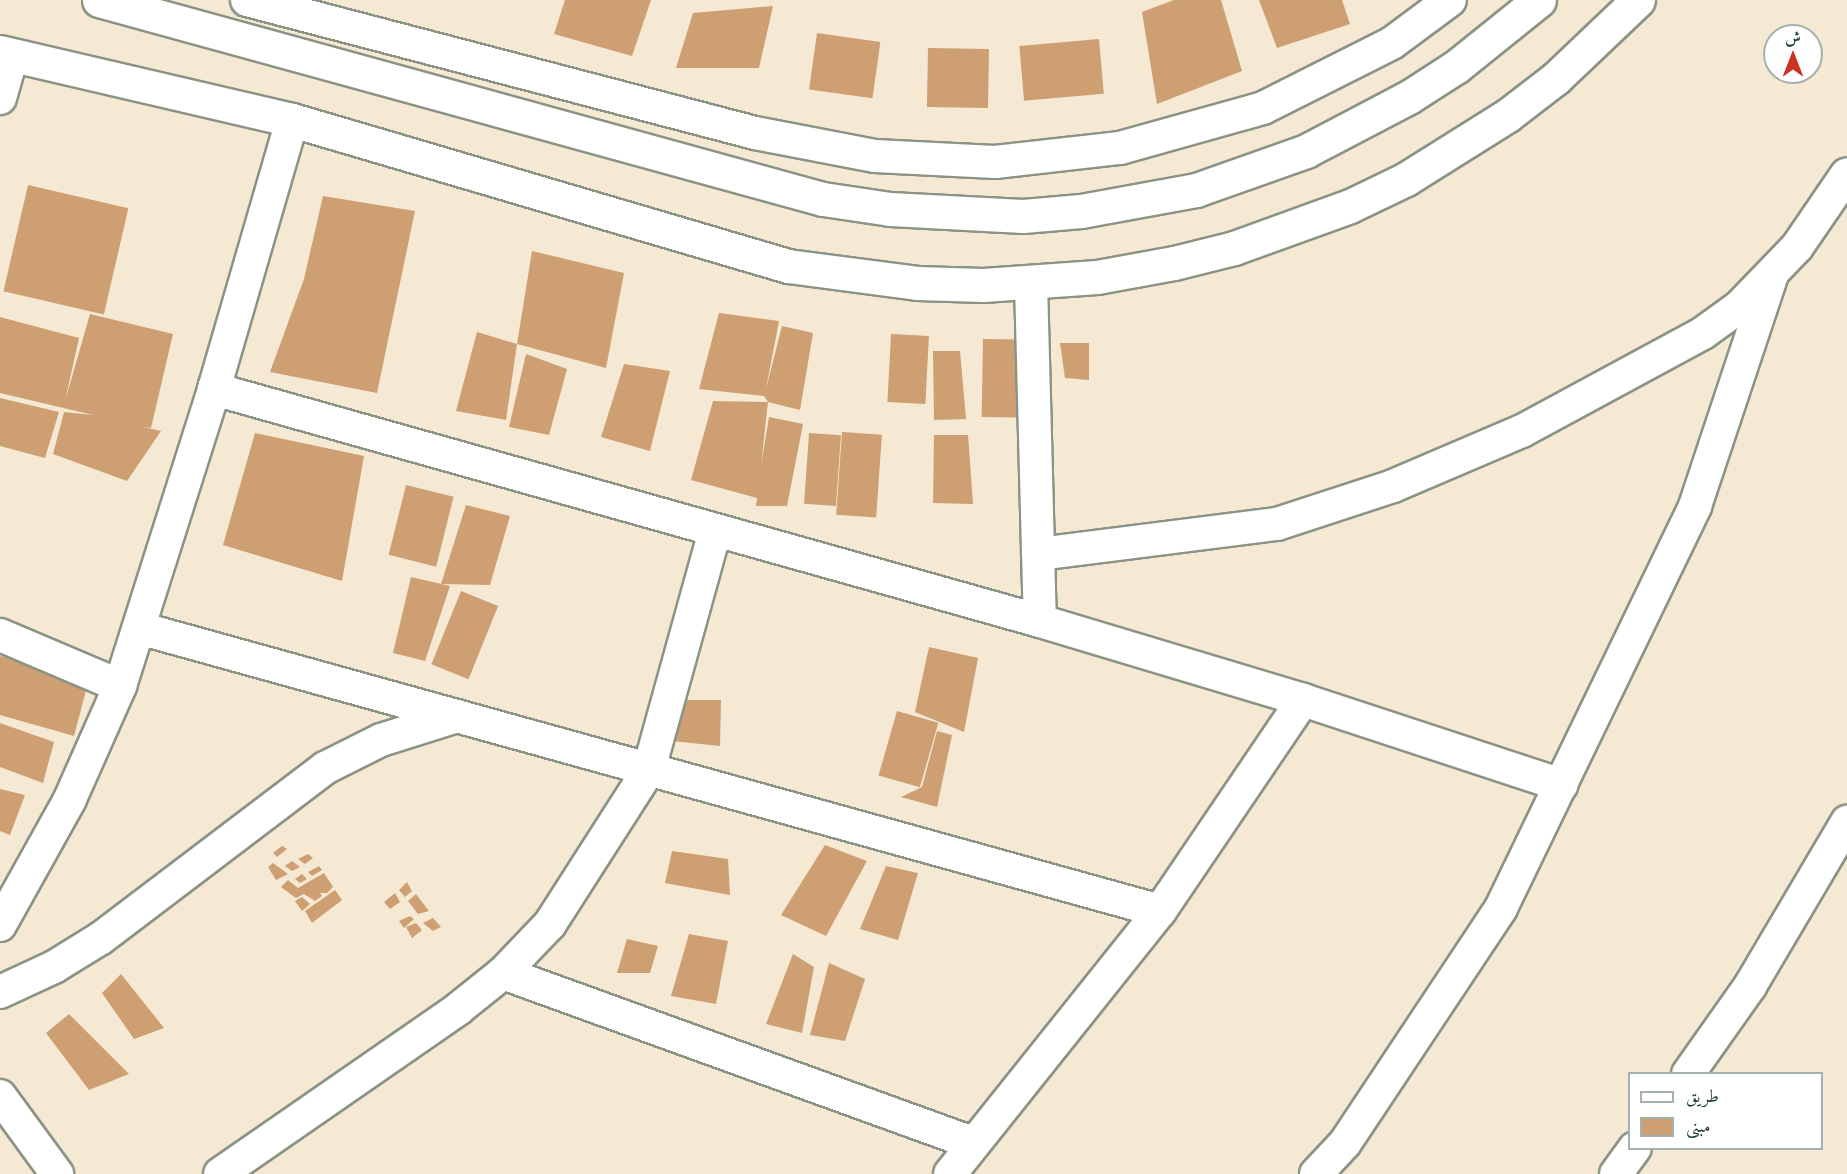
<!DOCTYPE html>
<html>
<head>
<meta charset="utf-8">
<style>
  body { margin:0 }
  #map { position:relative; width:1847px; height:1174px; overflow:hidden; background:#f5e9d3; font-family:"IM FELL DW Pica",Amiri,serif }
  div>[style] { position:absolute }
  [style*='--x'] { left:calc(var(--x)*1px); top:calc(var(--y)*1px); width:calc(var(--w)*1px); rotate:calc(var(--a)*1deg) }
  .building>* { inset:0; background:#cd9f72; transform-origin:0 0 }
  .roads { filter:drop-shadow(2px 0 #8a9384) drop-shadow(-2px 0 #8a9384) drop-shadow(0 2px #8a9384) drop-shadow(0 -2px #8a9384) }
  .minor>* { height:32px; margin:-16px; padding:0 16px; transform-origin:16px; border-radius:16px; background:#fff }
  .tertiary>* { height:33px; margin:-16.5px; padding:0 16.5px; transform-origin:16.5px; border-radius:16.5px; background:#fff }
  span { translate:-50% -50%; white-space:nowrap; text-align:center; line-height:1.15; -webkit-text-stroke:4.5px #fff; paint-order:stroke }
  .legend { position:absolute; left:1628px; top:1072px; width:195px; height:78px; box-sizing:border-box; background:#fff; border:2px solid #a5b1ae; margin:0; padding:8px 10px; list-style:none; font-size:18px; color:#1f3d34 }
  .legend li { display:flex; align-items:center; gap:12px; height:30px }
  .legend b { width:30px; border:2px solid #a5b1ae }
  .north { position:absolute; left:1763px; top:24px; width:60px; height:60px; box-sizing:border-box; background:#fff; border:2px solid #a5b1ae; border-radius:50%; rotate:0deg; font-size:16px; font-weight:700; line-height:24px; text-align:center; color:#1f3d34 }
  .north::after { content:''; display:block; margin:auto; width:21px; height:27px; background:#c8321e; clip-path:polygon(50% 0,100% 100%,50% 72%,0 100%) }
</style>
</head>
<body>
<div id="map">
  <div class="building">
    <div style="clip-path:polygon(565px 0,651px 0,632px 56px,554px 34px)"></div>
    <div style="clip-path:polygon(1174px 0,1221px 0,1242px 71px,1157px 104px,1142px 12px)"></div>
    <div style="clip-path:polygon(1259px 0,1342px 0,1350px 24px,1277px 48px)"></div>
    <div style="clip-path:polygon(773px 6px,759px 68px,676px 68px,693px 13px)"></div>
    <div style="left:817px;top:33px;width:64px;height:57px;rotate:8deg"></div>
    <div style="left:1099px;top:39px;width:55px;height:80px;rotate:85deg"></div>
    <div style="left:928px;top:48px;width:61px;height:59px;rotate:1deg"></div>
    <div style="left:28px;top:185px;width:103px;height:109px;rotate:13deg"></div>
    <div style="clip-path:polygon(323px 196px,415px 211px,377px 393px,270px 372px,304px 279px)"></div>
    <div style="clip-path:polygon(532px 251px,624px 273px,606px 368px,517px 344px,506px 420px,456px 411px,477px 332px,517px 344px)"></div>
    <div style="clip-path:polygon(719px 313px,779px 321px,766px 389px,782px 326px,813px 333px,800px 410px,768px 402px,761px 465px,769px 417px,803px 424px,787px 506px,756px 506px,757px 498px,691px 480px,713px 401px,768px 402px,764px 396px,699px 389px)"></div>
    <div style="clip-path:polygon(90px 314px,173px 334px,151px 428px,139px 426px,161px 431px,127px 481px,53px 454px,64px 412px,93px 415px,0 393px,0 317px,79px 338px,65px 401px)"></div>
    <div style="left:891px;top:334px;width:38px;height:68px;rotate:3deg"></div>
    <div style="left:983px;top:339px;width:42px;height:78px;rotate:1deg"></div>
    <div style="clip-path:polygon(1060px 343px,1089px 343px,1089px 380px,1065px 378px)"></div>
    <div style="clip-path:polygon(933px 351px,960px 351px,966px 419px,934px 420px)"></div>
    <div style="clip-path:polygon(526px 354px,567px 369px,549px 435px,509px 427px)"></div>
    <div style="clip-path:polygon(624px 364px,670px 371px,650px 451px,601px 437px)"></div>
    <div style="clip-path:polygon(0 398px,59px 412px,45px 458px,0 446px)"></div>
    <div style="left:842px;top:432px;width:40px;height:83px;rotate:4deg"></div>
    <div style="clip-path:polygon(255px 433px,364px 456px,342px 581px,223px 545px)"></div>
    <div style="left:809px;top:433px;width:32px;height:71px;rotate:4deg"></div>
    <div style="clip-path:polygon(934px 435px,968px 435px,973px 504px,933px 503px)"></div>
    <div style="left:406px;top:485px;width:49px;height:72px;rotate:14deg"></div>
    <div style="clip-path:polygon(466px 505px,510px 516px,490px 585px,441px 584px)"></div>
    <div style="clip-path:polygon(411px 577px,450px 586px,425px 661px,393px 653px)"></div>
    <div style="left:461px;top:591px;width:40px;height:79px;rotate:22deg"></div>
    <div style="clip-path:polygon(929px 647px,978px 658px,964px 732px,915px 712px)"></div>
    <div style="clip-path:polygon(0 656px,89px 679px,74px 736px,0 715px)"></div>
    <div style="clip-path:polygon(685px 700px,721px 700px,720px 746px,672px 741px)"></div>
    <div style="left:897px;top:711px;width:43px;height:67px;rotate:16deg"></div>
    <div style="clip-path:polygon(0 723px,54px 742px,43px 783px,0 767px)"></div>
    <div style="clip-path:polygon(937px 731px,952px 735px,937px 807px,901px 797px,922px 787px)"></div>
    <div style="clip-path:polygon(0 789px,25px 795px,10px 835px,0 831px)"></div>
    <div style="clip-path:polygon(825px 845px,867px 861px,826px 936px,781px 915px)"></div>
    <div style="clip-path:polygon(282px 846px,287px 849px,277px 857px,273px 853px)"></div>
    <div style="clip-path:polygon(672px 851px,728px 859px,730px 895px,665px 883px)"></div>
    <div style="clip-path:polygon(308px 854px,313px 858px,305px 864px,298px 859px)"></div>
    <div style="clip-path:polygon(292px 861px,300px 867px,292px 871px,285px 866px)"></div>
    <div style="clip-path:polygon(273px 863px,288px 874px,276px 880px,268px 867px)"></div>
    <div style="clip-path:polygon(319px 866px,322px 870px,312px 876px,308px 872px)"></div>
    <div style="clip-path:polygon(886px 866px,918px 873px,898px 940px,860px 929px)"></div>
    <div style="clip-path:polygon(324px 873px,333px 887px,327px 893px,320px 893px,322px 896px,315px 901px,304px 894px,296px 898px,281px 887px,288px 880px,298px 888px)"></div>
    <div style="clip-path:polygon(302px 874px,307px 879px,300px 883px,295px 879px)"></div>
    <div style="clip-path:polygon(407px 882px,412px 891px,405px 897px,399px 890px)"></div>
    <div style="clip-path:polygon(335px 890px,342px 900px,312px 923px,305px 911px)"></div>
    <div style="clip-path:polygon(395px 893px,400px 902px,390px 909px,384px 902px)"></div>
    <div style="clip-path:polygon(416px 894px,429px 911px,418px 914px,408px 901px)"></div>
    <div style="clip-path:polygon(302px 897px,310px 904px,302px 911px,295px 901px)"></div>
    <div style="clip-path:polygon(410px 916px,414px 919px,404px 928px,399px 921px)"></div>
    <div style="clip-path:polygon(433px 918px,441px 927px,433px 931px,423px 923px)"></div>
    <div style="clip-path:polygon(416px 923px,422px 930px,412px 938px,406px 927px)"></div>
    <div style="clip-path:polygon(689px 934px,728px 941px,716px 1004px,671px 996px)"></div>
    <div style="clip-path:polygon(627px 939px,658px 946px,650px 973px,617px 973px)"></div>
    <div style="clip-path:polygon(793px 954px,814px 967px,802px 1033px,766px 1024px)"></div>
    <div style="clip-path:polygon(829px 963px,865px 979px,845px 1041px,810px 1035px)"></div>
    <div style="clip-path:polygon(121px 974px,164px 1028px,134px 1039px,102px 993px)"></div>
    <div style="clip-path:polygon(69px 1014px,129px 1074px,89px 1090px,46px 1033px)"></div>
  </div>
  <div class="roads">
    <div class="minor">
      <div style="--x:247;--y:0;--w:525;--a:14.67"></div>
      <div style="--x:755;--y:133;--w:122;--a:10.9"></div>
      <div style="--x:875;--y:156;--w:120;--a:2.9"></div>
      <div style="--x:995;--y:162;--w:126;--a:-6.4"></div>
      <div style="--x:1120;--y:148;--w:148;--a:-15.6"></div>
      <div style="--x:1263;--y:108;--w:144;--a:-26.7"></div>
      <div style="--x:1392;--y:43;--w:72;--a:-36.6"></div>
      <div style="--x:0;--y:98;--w:44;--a:-74.1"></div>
      <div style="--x:1031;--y:283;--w:338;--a:88.5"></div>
      <div style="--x:214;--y:389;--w:858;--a:15.69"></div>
      <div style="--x:1040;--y:621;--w:275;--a:16.7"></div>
      <div style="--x:1303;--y:700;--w:272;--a:18.2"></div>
      <div style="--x:1038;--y:554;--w:241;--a:-7.2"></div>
      <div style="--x:1277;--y:524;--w:122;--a:-18.1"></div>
      <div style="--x:1393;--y:486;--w:140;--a:-23.1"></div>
      <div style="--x:1522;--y:431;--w:206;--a:-28.4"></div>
      <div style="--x:1703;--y:333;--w:44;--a:-35.8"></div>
      <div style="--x:1739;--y:307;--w:83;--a:-46"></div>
      <div style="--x:1797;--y:247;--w:88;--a:-55.6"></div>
      <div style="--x:139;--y:628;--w:1059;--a:15.49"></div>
      <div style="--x:0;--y:635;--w:130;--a:23"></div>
      <div style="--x:0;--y:925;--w:144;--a:-60.9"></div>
      <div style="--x:70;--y:799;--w:124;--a:-66.1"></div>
      <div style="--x:120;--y:686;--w:312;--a:-72.4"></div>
      <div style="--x:214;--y:389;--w:280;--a:-73.8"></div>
      <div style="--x:503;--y:973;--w:500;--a:19.9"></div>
      <div style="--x:0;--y:992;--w:60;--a:-24.8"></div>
      <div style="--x:54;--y:967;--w:55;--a:-31.7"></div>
      <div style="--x:101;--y:938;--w:281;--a:-37.2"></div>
      <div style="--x:325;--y:768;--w:63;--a:-26.6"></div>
      <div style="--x:381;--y:740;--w:80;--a:-17.5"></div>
      <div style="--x:1688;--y:1074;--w:108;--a:-54.8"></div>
      <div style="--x:1750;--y:986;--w:191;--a:-59.4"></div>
      <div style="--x:0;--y:1096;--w:97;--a:53.8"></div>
      <div style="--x:220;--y:1174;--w:290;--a:-34.7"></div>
      <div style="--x:458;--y:1009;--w:58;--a:-38.7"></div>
      <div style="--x:503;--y:973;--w:68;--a:-46.2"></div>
      <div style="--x:550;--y:924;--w:184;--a:-57.4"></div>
      <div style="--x:649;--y:769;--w:247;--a:-74.5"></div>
      <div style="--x:950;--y:1174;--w:337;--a:-51.4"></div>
      <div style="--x:1160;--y:911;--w:255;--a:-55.9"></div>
      <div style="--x:1316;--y:1174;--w:42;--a:-46.9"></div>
      <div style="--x:1345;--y:1143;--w:282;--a:-56.4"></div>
      <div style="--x:1501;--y:908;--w:446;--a:-64.2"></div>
      <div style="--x:1695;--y:506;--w:241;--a:-71.6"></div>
      <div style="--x:1616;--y:1174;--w:32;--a:-54"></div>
    </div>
    <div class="tertiary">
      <div style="--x:99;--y:0;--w:751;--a:15.37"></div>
      <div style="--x:823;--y:199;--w:68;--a:8.5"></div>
      <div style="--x:890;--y:209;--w:133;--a:3"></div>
      <div style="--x:1023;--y:216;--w:58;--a:-4.9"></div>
      <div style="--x:1081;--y:211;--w:117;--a:-10.3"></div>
      <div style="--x:1196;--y:190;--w:117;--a:-19.5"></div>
      <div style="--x:1306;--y:151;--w:116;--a:-27.7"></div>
      <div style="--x:1409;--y:97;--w:57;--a:-32.9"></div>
      <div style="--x:1457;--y:66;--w:105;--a:-38.8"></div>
      <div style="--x:0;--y:52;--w:300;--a:13.1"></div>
      <div style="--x:292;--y:120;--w:517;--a:16.4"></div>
      <div style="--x:788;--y:266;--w:130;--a:7.5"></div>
      <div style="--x:917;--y:283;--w:66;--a:1.7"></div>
      <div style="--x:983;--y:285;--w:114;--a:-4"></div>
      <div style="--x:1097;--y:277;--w:78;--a:-10.3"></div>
      <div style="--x:1174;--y:263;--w:62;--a:-14"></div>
      <div style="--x:1234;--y:248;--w:123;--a:-19.9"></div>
      <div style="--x:1350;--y:206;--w:62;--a:-25.7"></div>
      <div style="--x:1406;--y:179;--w:120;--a:-32.1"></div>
      <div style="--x:1508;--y:115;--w:61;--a:-37.6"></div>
      <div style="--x:1556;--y:78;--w:113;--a:-43.6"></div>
    </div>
  </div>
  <ul class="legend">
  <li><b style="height:8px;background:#fff"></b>طريق</li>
  <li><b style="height:16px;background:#cd9f72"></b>مبنى</li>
  </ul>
  <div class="north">ش</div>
</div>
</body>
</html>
